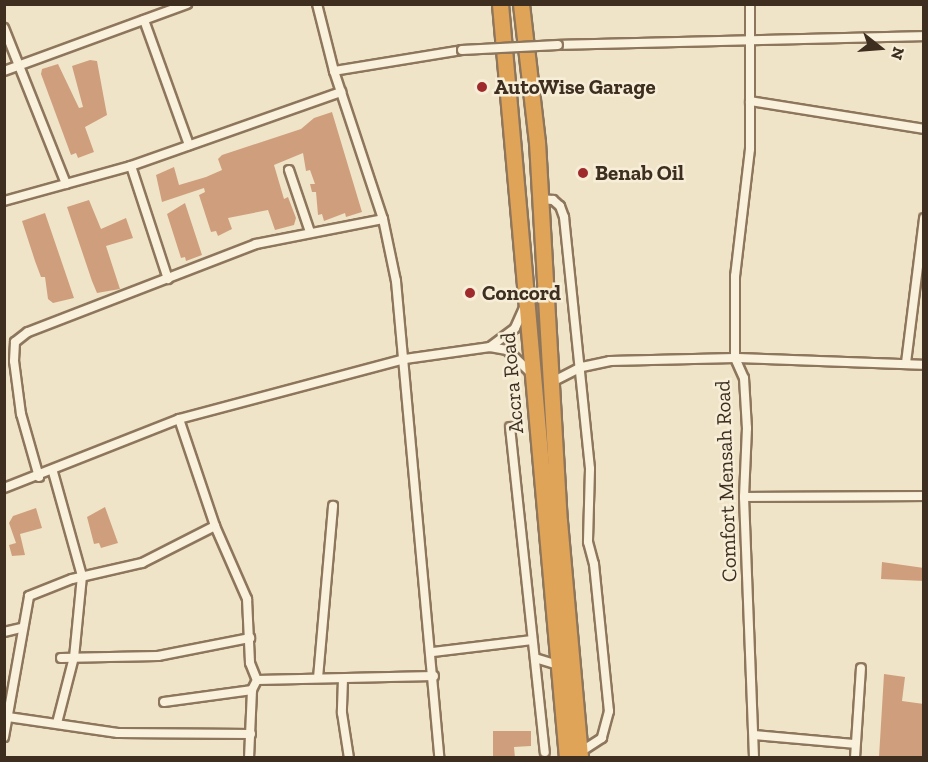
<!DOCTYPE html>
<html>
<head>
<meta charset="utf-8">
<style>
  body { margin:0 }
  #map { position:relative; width:928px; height:762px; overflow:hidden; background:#f0e4c8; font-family:"Zilla Slab",serif }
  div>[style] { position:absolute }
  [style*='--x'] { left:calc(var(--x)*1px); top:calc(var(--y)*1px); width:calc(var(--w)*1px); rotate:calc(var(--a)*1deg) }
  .building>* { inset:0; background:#cf9f7d }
  .roads { filter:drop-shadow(2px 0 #8d765c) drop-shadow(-2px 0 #8d765c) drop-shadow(0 2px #8d765c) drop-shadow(0 -2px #8d765c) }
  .street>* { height:8px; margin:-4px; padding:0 4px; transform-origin:4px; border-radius:4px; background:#faf1dc }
  .highway>* { height:15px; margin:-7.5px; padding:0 7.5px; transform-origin:7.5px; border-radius:7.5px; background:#e0a458 }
  .bridges { filter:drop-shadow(2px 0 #8d765c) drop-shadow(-2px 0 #8d765c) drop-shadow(0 2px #8d765c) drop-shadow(0 -2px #8d765c) }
  .street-bridge>* { height:8px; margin:-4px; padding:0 4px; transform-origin:4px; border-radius:4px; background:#faf1dc }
  .dots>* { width:16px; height:16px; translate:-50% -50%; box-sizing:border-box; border:3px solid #f7eed8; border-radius:50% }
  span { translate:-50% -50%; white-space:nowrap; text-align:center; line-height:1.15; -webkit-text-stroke:5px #f7eed8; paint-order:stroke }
  .poi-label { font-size:21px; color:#3d2e20; font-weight:700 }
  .left { translate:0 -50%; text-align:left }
  .street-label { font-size:21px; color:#3d2e20 }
  .frame { position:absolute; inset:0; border:6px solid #3d2e20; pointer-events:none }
  .north { position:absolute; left:850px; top:18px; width:60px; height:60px; -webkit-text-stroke:4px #f7eed8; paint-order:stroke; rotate:107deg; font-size:16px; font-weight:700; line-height:24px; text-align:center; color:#3d2e20 }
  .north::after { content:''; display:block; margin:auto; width:21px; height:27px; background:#3d2e20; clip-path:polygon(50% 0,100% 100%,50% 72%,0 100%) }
</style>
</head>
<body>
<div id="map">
  <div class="building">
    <div style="clip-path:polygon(90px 60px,97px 61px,107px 115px,85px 127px,94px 152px,78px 158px,76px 153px,71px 155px,41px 74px,42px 69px,58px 64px,79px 108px,83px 107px,72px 66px)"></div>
    <div style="clip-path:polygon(332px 112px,362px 212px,346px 217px,345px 213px,324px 221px,322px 214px,318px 215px,316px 192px,312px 192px,310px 184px,315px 184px,310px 170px,306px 171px,303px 153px,274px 165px,284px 199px,288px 197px,296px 218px,294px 225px,275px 230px,268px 210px,228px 218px,232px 229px,218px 236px,216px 231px,211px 232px,199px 195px,205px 192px,204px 188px,162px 202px,156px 175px,174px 167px,179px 185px,206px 177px,222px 170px,218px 159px,222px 155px,301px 129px,314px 118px)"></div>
    <div style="clip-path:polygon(89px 200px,101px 229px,126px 218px,133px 238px,106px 246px,120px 289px,97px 293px,92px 281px,67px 207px)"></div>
    <div style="clip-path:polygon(185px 203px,202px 255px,186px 261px,185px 257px,181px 258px,167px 214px)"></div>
    <div style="clip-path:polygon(45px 213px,74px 298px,53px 303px,48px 299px,45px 277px,41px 277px,35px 261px,22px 221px)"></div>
    <div style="clip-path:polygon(105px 507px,118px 543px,101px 548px,99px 543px,94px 544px,87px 517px)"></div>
    <div style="clip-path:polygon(36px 508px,42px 528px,20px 534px,25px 555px,12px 556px,9px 545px,16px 543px,9px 523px,13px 516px)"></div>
    <div style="clip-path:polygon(882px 562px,924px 568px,924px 581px,881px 579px)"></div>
    <div style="clip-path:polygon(884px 674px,905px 677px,902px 701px,924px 704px,924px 758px,879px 757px)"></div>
    <div style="clip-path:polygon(493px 731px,531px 731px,531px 746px,514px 747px,515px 758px,493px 758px)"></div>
  </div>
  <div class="roads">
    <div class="street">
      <div style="--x:317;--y:4;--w:69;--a:75.8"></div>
      <div style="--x:334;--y:71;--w:156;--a:71.7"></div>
      <div style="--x:383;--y:219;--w:63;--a:78.2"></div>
      <div style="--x:396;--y:281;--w:479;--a:84.8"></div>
      <div style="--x:750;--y:4;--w:145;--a:90"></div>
      <div style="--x:750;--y:149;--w:128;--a:96.7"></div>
      <div style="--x:735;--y:276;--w:82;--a:90"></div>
      <div style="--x:735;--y:358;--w:189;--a:2.1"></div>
      <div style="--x:144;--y:20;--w:133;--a:70.2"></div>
      <div style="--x:4;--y:28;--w:168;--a:68.3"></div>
      <div style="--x:558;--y:45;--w:366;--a:-1.4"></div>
      <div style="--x:4;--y:71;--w:195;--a:-20.1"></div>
      <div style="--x:334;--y:71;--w:130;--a:-9.3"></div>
      <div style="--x:750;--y:101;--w:176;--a:9.1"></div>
      <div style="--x:131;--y:166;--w:119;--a:71.9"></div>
      <div style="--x:289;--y:170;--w:65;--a:71.3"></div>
      <div style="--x:539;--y:199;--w:14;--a:4"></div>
      <div style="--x:553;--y:200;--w:9;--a:41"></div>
      <div style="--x:560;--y:206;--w:12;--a:70"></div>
      <div style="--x:564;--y:217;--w:253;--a:84.1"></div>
      <div style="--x:590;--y:469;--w:73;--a:91.6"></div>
      <div style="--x:588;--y:542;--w:23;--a:75"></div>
      <div style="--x:594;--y:564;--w:148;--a:84.2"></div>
      <div style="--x:609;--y:711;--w:28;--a:105"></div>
      <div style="--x:602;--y:738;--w:27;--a:147"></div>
      <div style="--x:4;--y:201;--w:132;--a:-15.4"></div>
      <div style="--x:131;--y:166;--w:223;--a:-19.4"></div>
      <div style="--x:490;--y:347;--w:31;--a:-37"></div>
      <div style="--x:515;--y:328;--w:22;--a:-66"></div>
      <div style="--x:906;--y:363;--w:146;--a:-82.9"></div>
      <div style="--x:550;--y:383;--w:36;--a:-27"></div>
      <div style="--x:582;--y:367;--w:29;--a:-12"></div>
      <div style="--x:610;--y:361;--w:125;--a:-1.4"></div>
      <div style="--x:735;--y:358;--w:22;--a:66"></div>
      <div style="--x:744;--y:378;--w:50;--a:86.6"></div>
      <div style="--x:747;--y:428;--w:69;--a:92.5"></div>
      <div style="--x:744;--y:497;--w:261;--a:87.8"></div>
      <div style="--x:179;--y:419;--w:113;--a:71.4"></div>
      <div style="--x:215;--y:526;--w:80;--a:66.3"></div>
      <div style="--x:247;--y:599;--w:64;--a:87.3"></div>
      <div style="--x:250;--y:663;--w:18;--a:68"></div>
      <div style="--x:257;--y:680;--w:11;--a:117"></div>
      <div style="--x:252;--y:690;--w:68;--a:92.5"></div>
      <div style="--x:510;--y:427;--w:327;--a:83.9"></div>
      <div style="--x:53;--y:472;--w:108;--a:74.4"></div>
      <div style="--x:82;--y:576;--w:81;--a:95.6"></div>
      <div style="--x:74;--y:657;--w:68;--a:104.4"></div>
      <div style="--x:39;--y:477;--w:66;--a:-105.9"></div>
      <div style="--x:21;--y:414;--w:53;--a:-97.5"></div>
      <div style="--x:14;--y:361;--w:19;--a:-87"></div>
      <div style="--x:15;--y:342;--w:16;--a:-38"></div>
      <div style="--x:28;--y:332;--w:244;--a:-21.1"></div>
      <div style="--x:256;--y:244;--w:129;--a:-11.1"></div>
      <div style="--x:4;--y:488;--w:188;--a:-21.5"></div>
      <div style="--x:179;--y:419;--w:234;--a:-14.9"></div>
      <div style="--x:405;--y:359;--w:86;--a:-8"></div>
      <div style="--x:490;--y:347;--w:17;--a:10"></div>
      <div style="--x:507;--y:350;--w:32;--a:44"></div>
      <div style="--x:744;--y:497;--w:180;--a:-0.3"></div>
      <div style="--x:4;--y:632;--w:18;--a:-13"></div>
      <div style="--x:433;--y:652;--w:100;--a:-6.9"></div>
      <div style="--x:61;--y:658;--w:97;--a:-1.2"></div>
      <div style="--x:158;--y:656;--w:94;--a:-11.1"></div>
      <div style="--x:535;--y:658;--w:24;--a:17"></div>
      <div style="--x:318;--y:678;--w:173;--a:-85"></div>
      <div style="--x:343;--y:679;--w:34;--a:92"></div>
      <div style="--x:342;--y:713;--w:46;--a:81.2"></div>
      <div style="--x:257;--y:680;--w:177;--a:-1.3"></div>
      <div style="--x:164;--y:702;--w:89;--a:-7.8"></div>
      <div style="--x:8;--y:717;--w:111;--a:8.3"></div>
      <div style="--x:118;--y:733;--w:133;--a:0.4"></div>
      <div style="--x:754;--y:735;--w:100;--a:5.1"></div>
      <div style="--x:4;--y:737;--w:143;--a:-79.9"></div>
      <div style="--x:29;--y:596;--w:46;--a:-21.6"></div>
      <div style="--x:72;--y:579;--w:72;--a:-12.9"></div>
      <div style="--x:142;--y:563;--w:82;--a:-26.9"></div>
      <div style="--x:855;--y:758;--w:90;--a:-86.2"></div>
    </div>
    <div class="highway">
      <div style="--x:500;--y:4;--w:757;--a:84.92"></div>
      <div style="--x:521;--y:4;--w:139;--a:83.4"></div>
      <div style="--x:537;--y:142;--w:380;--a:86.7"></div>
      <div style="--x:559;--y:521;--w:238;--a:84.9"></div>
    </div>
  </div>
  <div class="bridges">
    <div class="street-bridge">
      <div style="--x:462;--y:50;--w:96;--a:-3"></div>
    </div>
  </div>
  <div class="dots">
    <div style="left:482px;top:87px;background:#9e2a2b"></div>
    <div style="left:583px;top:173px;background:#9e2a2b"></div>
    <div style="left:470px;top:293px;background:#9e2a2b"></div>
  </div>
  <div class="poi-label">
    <span class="left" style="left:494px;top:87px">AutoWise Garage</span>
    <span class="left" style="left:595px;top:173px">Benab Oil</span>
    <span class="left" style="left:482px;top:293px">Concord</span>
  </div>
  <div class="street-label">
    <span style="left:512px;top:383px;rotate:-95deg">Accra Road</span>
    <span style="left:726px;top:481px;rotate:-92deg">Comfort Mensah Road</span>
  </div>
  <div class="frame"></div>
  <div class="north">N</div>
</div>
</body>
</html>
